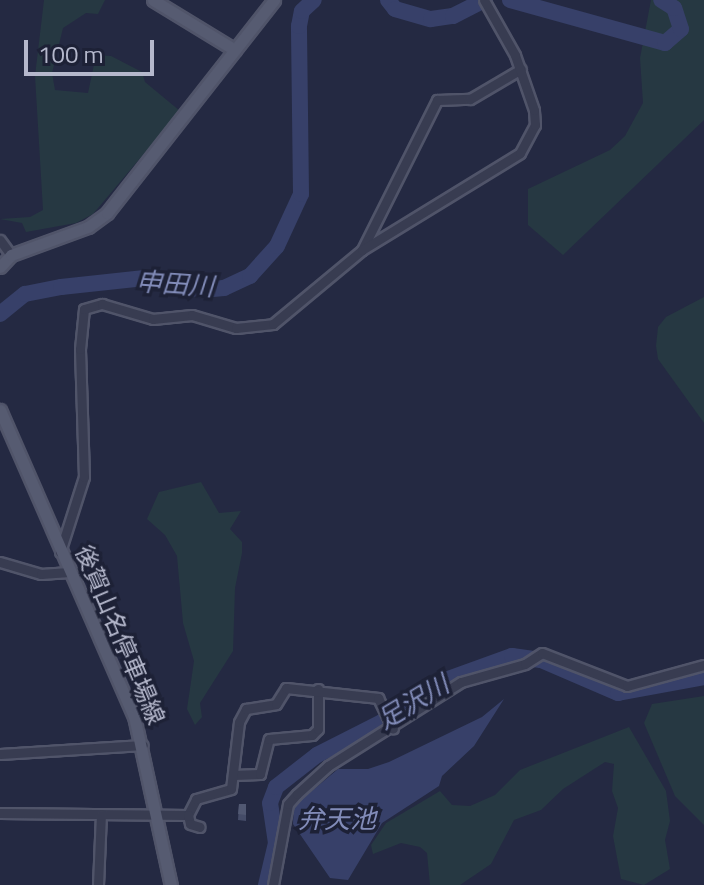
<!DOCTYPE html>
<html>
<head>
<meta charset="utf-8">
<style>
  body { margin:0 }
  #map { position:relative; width:704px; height:885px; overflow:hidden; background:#242942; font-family:"Titillium Web","Noto Sans JP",sans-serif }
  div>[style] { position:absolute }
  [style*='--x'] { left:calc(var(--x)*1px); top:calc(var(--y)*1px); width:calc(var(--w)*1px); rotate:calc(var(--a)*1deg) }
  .green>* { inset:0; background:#263842 }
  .water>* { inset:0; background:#374069 }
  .river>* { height:16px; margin:-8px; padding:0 8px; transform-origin:8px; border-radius:8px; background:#374069 }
  .roads { filter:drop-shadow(2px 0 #505469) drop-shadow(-2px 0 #505469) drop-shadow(0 2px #505469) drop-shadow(0 -2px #505469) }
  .minor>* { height:9px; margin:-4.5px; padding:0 4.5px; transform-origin:4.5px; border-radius:4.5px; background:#383c51 }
  .major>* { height:11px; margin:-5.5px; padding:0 5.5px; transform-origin:5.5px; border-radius:5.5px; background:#565b71 }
  .wall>* { inset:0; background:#454c68 }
  .building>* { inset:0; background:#515872 }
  span { translate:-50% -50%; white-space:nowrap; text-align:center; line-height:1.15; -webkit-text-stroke:7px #1d2136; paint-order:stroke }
  .street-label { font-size:24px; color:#b5b8cc }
  .water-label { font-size:26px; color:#828cb9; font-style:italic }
  .scale { position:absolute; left:24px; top:40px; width:130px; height:36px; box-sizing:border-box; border:4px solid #b5b8cc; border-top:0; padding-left:10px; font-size:24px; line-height:28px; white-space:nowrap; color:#b5b8cc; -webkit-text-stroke:6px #1d2136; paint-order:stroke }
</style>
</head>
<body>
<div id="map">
  <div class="green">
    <div style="clip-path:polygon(44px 0,105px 0,98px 14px,86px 13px,63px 28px,52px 73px,55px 90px,88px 93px,96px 55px,111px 56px,142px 72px,145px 82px,180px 111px,93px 214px,76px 223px,26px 232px,22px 223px,0 219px,30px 217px,43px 210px,35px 76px)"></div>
    <div style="clip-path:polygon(651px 0,704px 0,704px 120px,563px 255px,528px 225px,528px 189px,610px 150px,625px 136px,643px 103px,640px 58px)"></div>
    <div style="clip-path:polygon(704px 297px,704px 423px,658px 359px,656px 346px,658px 327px,666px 317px)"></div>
    <div style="clip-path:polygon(201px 482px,219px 513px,241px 511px,230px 529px,242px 542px,242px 553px,235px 588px,233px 651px,200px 703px,202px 717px,195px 725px,187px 709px,194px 661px,183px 623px,177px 556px,165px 535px,147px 519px,159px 492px)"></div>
    <div style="clip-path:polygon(704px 696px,704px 825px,675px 796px,644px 723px,652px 704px)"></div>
    <div style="clip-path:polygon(629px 727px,666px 791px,670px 821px,665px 840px,670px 869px,644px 885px,621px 879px,613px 836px,618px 808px,612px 791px,614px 764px,605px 762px,563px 789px,541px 810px,514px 820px,491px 864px,460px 885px,430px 885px,427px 853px,420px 847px,401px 843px,373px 854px,371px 845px,386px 823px,440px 791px,452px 805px,470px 806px,495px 795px,520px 770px)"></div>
  </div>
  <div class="water">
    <div style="clip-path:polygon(504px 699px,474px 746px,442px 776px,439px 786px,382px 823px,348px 880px,330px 878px,293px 824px,294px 806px,338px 769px,368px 769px,389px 762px,482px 717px)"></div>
  </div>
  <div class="river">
    <div style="--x:388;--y:0;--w:11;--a:52"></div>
    <div style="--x:395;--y:9;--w:37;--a:16"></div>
    <div style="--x:431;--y:19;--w:22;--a:-8"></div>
    <div style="--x:453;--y:16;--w:36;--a:-27"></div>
    <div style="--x:510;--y:0;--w:161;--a:15.5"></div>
    <div style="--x:665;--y:43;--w:21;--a:-41"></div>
    <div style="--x:681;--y:29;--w:22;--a:-108"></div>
    <div style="--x:674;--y:8;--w:15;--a:-148"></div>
    <div style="--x:0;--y:314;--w:32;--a:-39"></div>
    <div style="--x:25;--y:294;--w:37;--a:-11"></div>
    <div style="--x:61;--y:287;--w:84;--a:-6.1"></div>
    <div style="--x:145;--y:278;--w:58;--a:11.9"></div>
    <div style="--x:202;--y:290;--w:22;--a:-5"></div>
    <div style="--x:224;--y:288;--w:29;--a:-25"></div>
    <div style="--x:250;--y:276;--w:40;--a:-48"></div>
    <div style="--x:277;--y:246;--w:57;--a:-65.2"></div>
    <div style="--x:301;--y:194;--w:168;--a:-90.7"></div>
    <div style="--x:299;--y:26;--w:15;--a:-79"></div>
    <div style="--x:302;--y:11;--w:16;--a:-43"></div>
    <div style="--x:266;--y:885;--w:43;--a:-76.6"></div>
    <div style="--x:276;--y:843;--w:40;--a:-98.5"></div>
    <div style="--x:270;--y:803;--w:17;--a:-69"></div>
    <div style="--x:276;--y:787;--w:52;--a:-38"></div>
    <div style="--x:317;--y:755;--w:73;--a:-26.9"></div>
    <div style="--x:382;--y:722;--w:67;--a:-35.3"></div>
    <div style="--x:437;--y:683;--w:80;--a:-19.8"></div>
    <div style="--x:512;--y:656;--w:29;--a:8"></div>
    <div style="--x:541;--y:660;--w:84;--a:23.2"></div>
    <div style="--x:618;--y:693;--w:87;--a:-10.5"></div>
  </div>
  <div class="roads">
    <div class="minor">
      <div style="--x:0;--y:240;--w:19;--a:54"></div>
      <div style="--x:362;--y:250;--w:168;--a:-63.4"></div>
      <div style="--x:437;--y:100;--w:33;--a:-2"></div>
      <div style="--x:470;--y:99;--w:59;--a:-30.5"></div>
      <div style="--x:60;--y:552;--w:79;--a:-72.3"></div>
      <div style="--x:84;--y:477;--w:128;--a:-91.8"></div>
      <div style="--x:80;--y:349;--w:40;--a:-84.3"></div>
      <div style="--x:84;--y:309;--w:19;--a:-16"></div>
      <div style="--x:102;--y:304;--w:53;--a:16.4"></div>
      <div style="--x:153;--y:319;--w:39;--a:-6"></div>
      <div style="--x:192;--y:315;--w:46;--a:16.5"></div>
      <div style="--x:236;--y:328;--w:37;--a:-6"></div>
      <div style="--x:273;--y:324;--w:116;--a:-39.7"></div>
      <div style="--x:362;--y:250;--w:185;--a:-31.5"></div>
      <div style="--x:520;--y:153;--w:32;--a:-62"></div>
      <div style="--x:535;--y:125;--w:15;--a:-94"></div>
      <div style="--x:534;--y:110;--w:58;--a:-109.1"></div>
      <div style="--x:515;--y:55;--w:63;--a:-119.4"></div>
      <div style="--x:0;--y:562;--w:43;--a:16.3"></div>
      <div style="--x:41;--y:574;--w:28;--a:-4"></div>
      <div style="--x:0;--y:754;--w:143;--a:-3.6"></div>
      <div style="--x:233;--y:775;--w:27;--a:-2"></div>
      <div style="--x:260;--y:774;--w:36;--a:-76"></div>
      <div style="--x:269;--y:739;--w:43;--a:-5.3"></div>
      <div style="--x:312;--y:735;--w:8;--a:-45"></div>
      <div style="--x:318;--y:729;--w:40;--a:-90"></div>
      <div style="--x:0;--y:813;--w:188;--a:0.6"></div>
      <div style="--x:188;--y:815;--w:18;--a:-63"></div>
      <div style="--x:196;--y:799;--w:36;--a:-16"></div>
      <div style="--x:231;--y:789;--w:67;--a:-83.2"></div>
      <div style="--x:239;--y:722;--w:15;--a:-62"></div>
      <div style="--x:246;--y:709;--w:30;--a:-9"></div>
      <div style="--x:276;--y:704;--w:19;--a:-58"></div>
      <div style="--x:286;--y:688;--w:93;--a:6.2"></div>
      <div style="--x:378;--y:698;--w:34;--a:64"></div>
      <div style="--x:188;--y:815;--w:9;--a:77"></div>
      <div style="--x:190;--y:824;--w:10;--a:17"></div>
      <div style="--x:98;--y:885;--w:71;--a:-87.6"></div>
      <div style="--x:273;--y:885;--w:82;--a:-79.5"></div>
      <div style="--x:288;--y:804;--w:13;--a:-48"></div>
      <div style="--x:297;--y:794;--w:42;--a:-42.1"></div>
      <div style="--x:328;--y:766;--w:157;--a:-32.3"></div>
      <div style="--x:461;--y:682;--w:66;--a:-15.7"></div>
      <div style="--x:525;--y:664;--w:20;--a:-33"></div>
      <div style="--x:542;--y:653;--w:91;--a:21.2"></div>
      <div style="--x:627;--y:686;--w:80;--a:-15.3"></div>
    </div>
    <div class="major">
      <div style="--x:153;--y:0;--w:96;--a:31.4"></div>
      <div style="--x:0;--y:267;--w:16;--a:-47"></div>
      <div style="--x:11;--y:255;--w:82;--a:-20"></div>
      <div style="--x:88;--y:227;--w:24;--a:-36"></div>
      <div style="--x:107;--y:213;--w:271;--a:-51.9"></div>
      <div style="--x:0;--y:410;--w:334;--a:66.4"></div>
      <div style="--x:134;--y:716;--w:173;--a:77.7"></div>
    </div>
  </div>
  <div class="wall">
    <div style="clip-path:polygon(239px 804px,246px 804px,246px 821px,238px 820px)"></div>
  </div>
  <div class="building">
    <div style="clip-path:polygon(239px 804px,246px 804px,246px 815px,238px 814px)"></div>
  </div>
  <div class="street-label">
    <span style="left:120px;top:635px;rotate:67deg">後賀山名停車場線</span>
  </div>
  <div class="water-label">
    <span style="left:175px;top:284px;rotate:4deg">申田川</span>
    <span style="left:413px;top:702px;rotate:-31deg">足沢川</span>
    <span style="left:337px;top:819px">弁天池</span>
  </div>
  <div class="scale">100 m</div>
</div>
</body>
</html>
